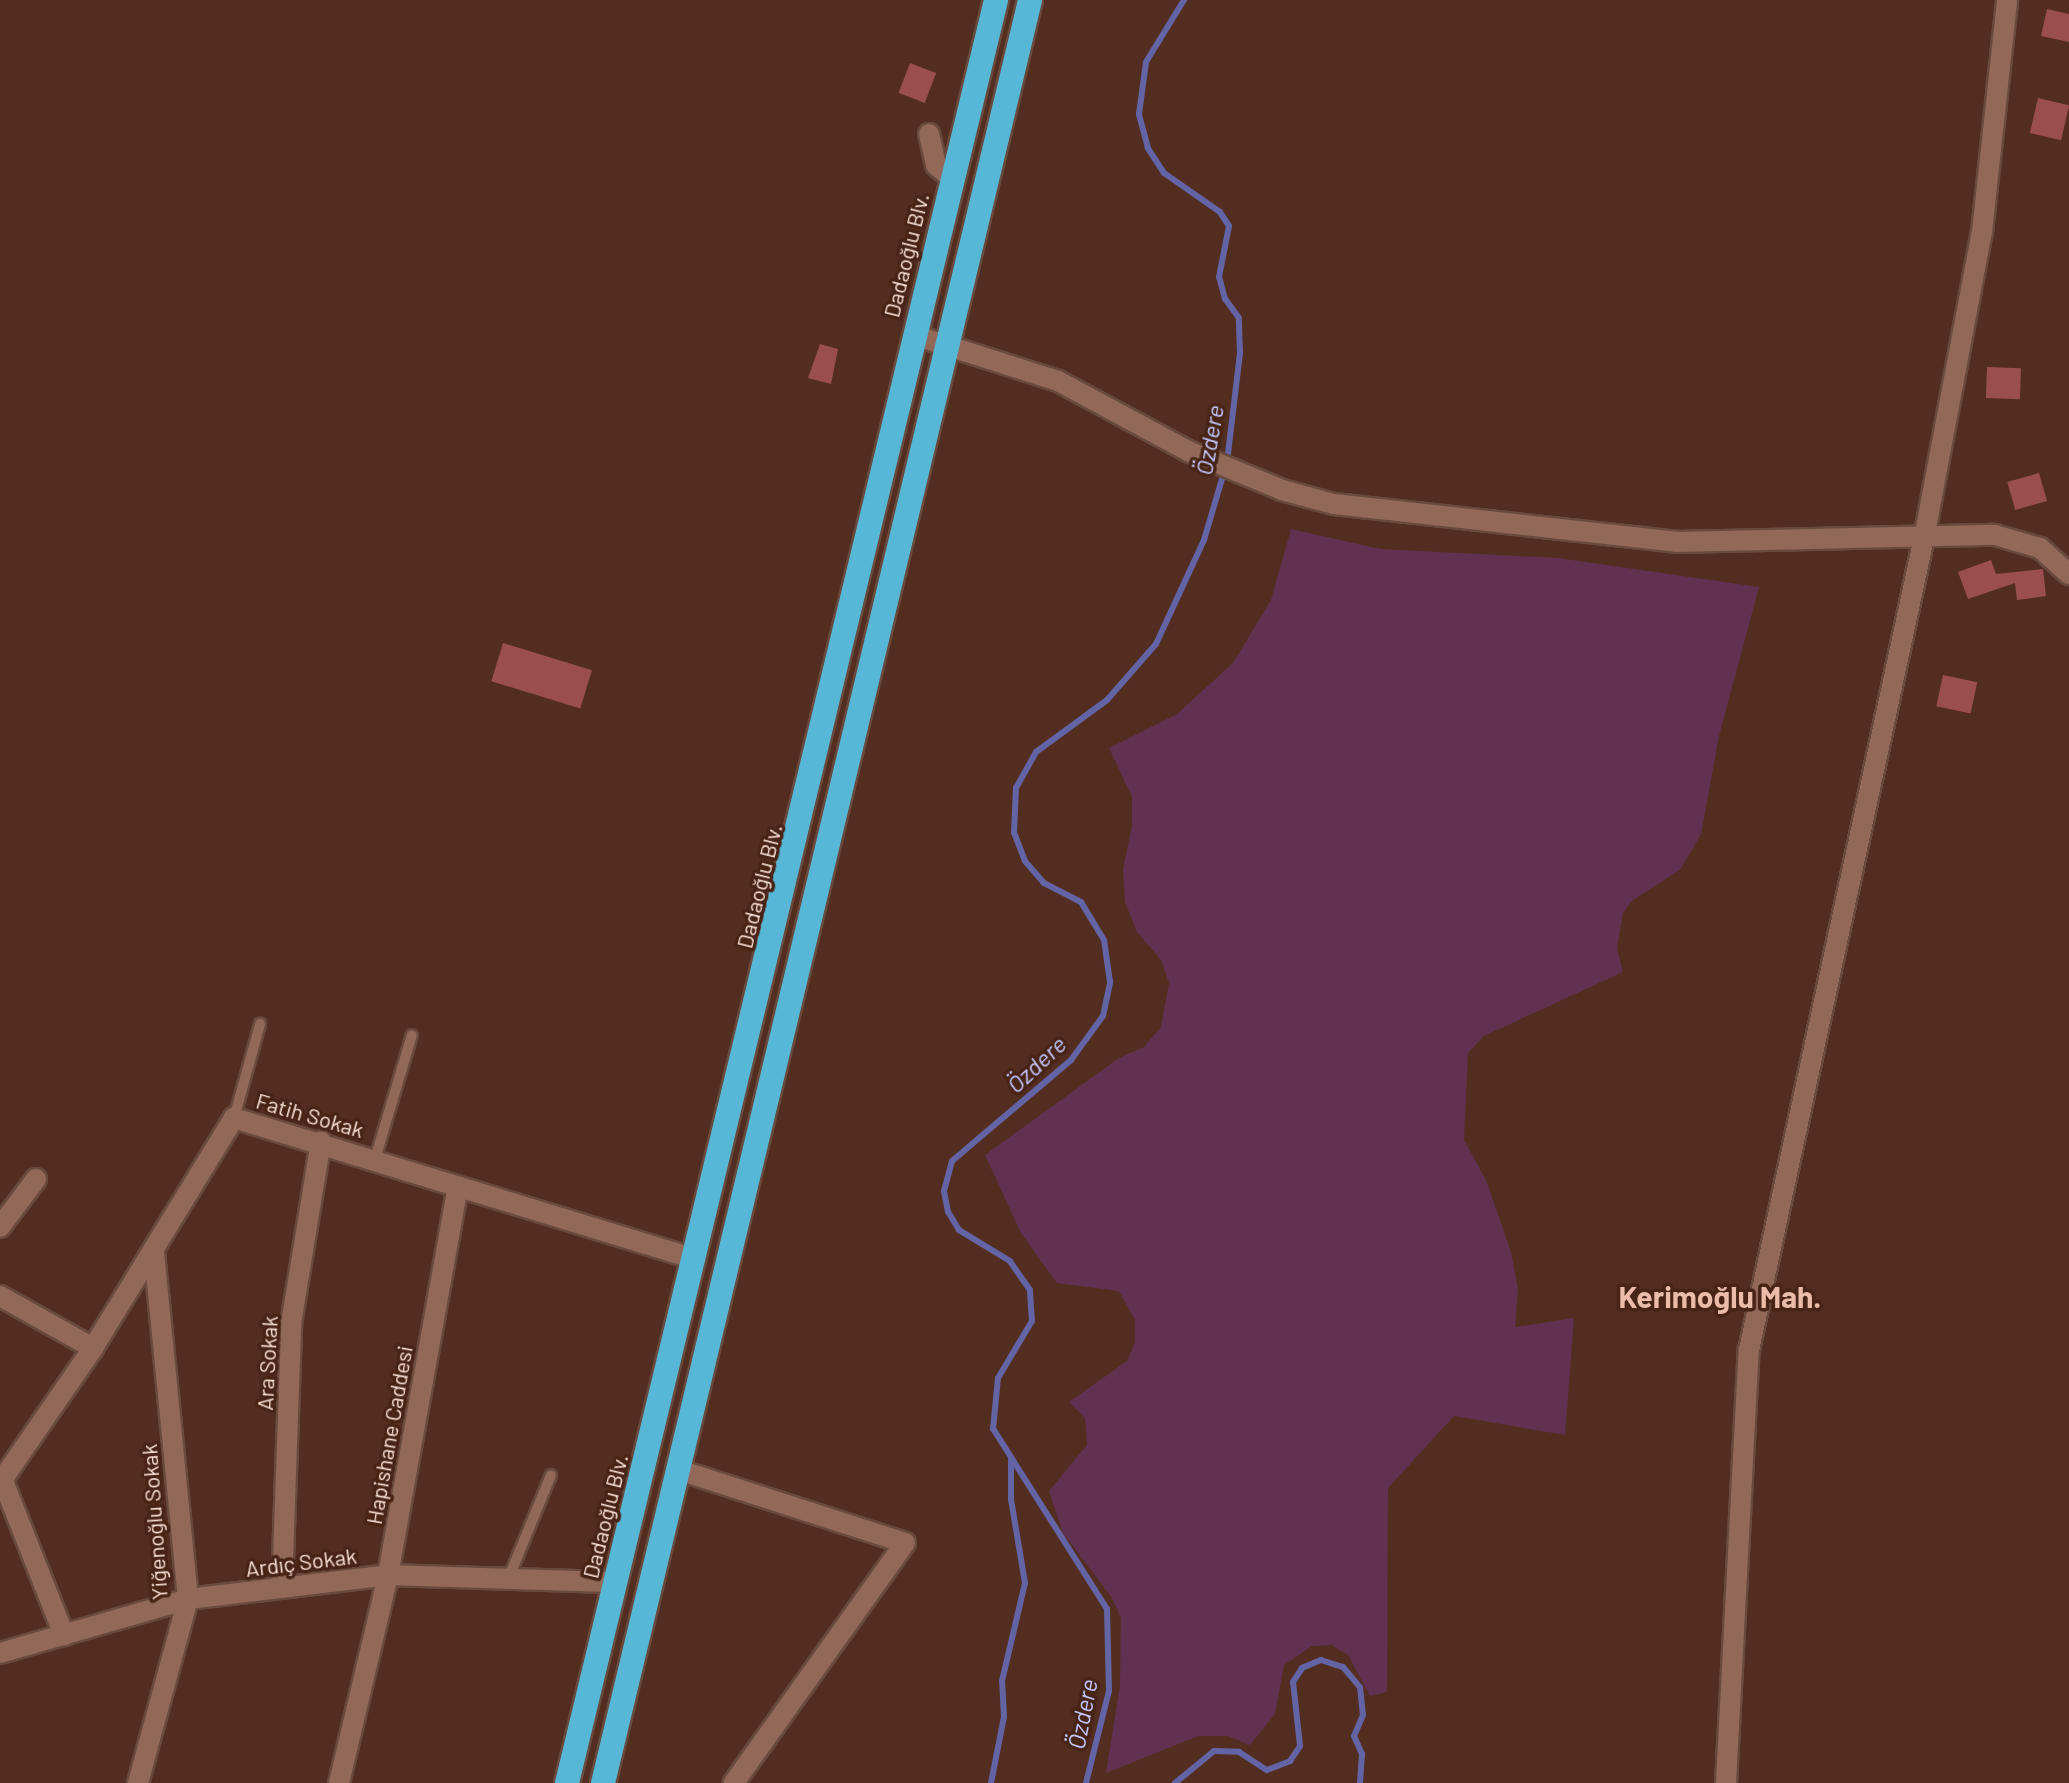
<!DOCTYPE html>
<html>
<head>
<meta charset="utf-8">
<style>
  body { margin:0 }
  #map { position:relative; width:2069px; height:1783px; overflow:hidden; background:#532e20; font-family:Barlow,sans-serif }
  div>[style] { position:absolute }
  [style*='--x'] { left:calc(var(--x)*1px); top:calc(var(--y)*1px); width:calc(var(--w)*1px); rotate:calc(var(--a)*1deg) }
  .green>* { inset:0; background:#623151 }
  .stream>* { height:6px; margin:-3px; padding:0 3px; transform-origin:3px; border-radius:3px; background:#6364a5 }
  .building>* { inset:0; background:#9a4f4e; transform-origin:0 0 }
  .roads { filter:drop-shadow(2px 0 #694a3d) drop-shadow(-2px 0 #694a3d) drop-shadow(0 2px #694a3d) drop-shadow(0 -2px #694a3d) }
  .lane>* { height:10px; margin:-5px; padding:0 5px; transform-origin:5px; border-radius:5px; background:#926858 }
  .street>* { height:20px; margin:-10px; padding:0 10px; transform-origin:10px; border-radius:10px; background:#926858 }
  .highway>* { height:24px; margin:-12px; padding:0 12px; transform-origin:12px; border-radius:12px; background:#56b7d6 }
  span { translate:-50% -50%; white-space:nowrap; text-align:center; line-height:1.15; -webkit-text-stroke:7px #482416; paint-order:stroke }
  .street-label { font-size:22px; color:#f9e0d7 }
  .water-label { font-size:24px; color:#c3c7ff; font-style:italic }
  .district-label { font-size:30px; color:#ebbcaa; font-weight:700 }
</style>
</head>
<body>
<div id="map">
  <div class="green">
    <div style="clip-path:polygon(1291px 529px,1380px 549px,1558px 558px,1759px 587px,1719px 736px,1701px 834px,1680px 870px,1633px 900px,1623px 913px,1617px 948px,1623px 972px,1484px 1036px,1468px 1053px,1464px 1140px,1486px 1180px,1511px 1252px,1518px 1289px,1515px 1327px,1574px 1318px,1565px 1435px,1454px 1416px,1388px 1488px,1387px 1692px,1370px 1696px,1348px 1655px,1331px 1645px,1312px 1646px,1284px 1665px,1275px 1714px,1250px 1745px,1228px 1736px,1198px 1736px,1106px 1773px,1120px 1685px,1121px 1618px,1112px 1598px,1063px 1533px,1049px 1491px,1087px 1445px,1085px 1418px,1069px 1402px,1127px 1361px,1135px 1342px,1135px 1320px,1119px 1291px,1057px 1283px,1021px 1233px,985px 1155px,1119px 1058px,1144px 1047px,1161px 1027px,1169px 983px,1161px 960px,1137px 932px,1125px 902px,1123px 869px,1132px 826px,1132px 797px,1109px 748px,1177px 714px,1233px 663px,1271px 600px)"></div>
  </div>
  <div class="stream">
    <div style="--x:991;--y:1783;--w:67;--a:-78.9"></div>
    <div style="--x:1004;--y:1717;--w:36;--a:-93"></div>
    <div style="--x:1002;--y:1681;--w:101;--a:-76.8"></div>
    <div style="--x:1025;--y:1583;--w:85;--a:-99.5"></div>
    <div style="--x:1011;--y:1499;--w:41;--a:-90"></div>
    <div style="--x:1086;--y:1783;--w:95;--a:-76"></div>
    <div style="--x:1109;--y:1691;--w:82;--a:-91.4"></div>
    <div style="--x:1107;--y:1609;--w:213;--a:-122.3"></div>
    <div style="--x:993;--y:1429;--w:51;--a:-84.4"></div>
    <div style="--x:998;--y:1378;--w:66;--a:-59.2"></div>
    <div style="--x:1032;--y:1321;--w:31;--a:-94"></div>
    <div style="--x:1030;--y:1290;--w:35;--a:-125"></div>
    <div style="--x:1010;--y:1261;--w:60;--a:-148.7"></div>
    <div style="--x:959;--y:1230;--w:21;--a:-121"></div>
    <div style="--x:948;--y:1212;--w:21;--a:-101"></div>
    <div style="--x:944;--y:1191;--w:31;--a:-75"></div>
    <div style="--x:952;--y:1161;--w:156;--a:-40.3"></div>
    <div style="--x:1071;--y:1060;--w:54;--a:-54"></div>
    <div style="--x:1103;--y:1016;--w:35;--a:-78"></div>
    <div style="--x:1110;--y:982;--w:42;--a:-98.1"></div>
    <div style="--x:1104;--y:940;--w:44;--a:-121.2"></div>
    <div style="--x:1081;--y:902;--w:42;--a:-152.8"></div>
    <div style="--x:1044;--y:883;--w:29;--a:-131"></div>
    <div style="--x:1025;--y:861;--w:30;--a:-111"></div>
    <div style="--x:1014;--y:833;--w:45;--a:-87.5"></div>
    <div style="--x:1016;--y:788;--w:41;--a:-60.9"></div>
    <div style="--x:1036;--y:752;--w:88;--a:-36.2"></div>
    <div style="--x:1107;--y:700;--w:74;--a:-48.8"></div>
    <div style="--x:1156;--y:644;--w:115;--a:-65.2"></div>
    <div style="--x:1204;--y:540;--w:81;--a:-73.6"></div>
    <div style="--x:1227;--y:462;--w:110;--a:-83.2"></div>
    <div style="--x:1240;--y:353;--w:35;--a:-92"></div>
    <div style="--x:1239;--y:318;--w:24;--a:-126"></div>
    <div style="--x:1225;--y:299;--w:23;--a:-105"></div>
    <div style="--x:1219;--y:277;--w:52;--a:-78.9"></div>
    <div style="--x:1229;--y:226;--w:17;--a:-123"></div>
    <div style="--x:1220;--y:212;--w:68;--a:-145.1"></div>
    <div style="--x:1164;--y:173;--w:30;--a:-123"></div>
    <div style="--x:1148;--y:148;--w:35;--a:-105"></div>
    <div style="--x:1139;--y:114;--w:52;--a:-82.3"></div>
    <div style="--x:1146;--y:62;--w:73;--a:-58.5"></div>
    <div style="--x:1175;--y:1783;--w:50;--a:-39.4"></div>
    <div style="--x:1214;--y:1751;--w:25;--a:2"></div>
    <div style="--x:1239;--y:1752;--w:33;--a:33"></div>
    <div style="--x:1267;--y:1770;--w:25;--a:-21"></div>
    <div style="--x:1290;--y:1761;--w:18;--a:-56"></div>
    <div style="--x:1300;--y:1746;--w:64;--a:-96.2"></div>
    <div style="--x:1293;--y:1682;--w:17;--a:-57"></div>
    <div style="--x:1302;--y:1668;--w:21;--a:-23"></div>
    <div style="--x:1321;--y:1660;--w:23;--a:18"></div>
    <div style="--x:1343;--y:1667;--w:26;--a:50"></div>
    <div style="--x:1360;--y:1687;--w:28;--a:84"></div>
    <div style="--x:1363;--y:1715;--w:23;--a:113"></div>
    <div style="--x:1354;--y:1736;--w:20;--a:66"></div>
    <div style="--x:1362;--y:1754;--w:29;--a:94"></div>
  </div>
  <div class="building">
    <div style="clip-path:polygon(2047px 9px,2069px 14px,2069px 42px,2041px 36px)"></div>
    <div style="left:910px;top:63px;width:28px;height:32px;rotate:21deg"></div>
    <div style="left:2038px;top:98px;width:32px;height:36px;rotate:13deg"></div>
    <div style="clip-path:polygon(820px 344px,838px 349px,831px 384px,808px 378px)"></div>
    <div style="left:1987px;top:367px;width:34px;height:31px;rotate:2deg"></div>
    <div style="left:2039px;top:473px;width:29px;height:33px;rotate:74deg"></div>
    <div style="clip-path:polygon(1991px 560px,1996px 574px,2043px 569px,2046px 596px,2017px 600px,2015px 583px,1968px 599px,1958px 572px)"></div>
    <div style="left:503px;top:643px;width:93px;height:40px;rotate:17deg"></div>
    <div style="left:1943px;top:675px;width:35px;height:32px;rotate:12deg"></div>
  </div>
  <div class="roads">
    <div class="lane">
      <div style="--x:234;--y:1118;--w:98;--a:-74.5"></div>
      <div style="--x:375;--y:1159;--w:129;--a:-73.4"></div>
      <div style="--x:509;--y:1577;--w:110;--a:-67.6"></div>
    </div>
    <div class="street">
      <div style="--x:929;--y:134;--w:32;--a:77"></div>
      <div style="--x:936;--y:165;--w:21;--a:41"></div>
      <div style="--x:914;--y:335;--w:151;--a:17.7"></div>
      <div style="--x:1058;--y:381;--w:148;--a:28.3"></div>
      <div style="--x:1188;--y:451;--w:102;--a:22.5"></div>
      <div style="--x:1282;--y:490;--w:54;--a:15.1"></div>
      <div style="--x:1334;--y:504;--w:344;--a:6.3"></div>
      <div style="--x:1676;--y:542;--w:319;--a:-1.3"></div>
      <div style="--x:1995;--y:535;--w:47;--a:16.1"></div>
      <div style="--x:2040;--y:548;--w:39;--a:42"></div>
      <div style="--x:0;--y:1227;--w:60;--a:-53.1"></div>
      <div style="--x:0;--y:1296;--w:107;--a:29.2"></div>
      <div style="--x:679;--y:1470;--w:237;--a:17.9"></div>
      <div style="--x:905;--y:1543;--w:295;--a:125.5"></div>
      <div style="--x:3;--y:1481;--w:166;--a:68.4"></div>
      <div style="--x:0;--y:1483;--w:164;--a:-55.4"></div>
      <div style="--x:93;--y:1348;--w:270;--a:-58.5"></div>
      <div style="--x:234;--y:1118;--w:482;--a:17"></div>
      <div style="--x:282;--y:1588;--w:264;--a:-88"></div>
      <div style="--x:291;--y:1324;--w:185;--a:-80.7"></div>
      <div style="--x:0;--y:1653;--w:196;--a:-16"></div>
      <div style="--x:188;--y:1599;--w:201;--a:-6.8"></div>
      <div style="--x:388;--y:1575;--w:228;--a:1.8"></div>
      <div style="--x:138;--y:1783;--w:191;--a:-74.8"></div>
      <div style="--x:188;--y:1599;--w:348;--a:-95.6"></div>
      <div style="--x:339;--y:1783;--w:214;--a:-76.7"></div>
      <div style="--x:388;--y:1575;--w:394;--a:-79.8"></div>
      <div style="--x:1726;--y:1783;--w:434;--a:-87"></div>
      <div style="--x:1749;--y:1350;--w:831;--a:-77.84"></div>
      <div style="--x:1924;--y:538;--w:311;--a:-79.3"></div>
      <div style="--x:1982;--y:232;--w:233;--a:-83.8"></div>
    </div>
    <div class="highway">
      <div style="--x:567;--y:1783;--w:1834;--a:-76.47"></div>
      <div style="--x:603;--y:1783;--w:1833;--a:-76.53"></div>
    </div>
  </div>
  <div class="street-label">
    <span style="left:906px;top:255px;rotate:-76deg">Dadaoğlu Blv.</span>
    <span style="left:759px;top:886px;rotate:-76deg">Dadaoğlu Blv.</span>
    <span style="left:310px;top:1115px;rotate:16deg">Fatih Sokak</span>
    <span style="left:267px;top:1363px;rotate:-87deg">Ara Sokak</span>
    <span style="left:389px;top:1435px;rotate:-80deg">Hapishane Caddesi</span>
    <span style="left:605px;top:1516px;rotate:-76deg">Dadaoğlu Blv.</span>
    <span style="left:154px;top:1522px;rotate:-94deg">Yiğenoğlu Sokak</span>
    <span style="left:301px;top:1562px;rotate:-7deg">Ardıç Sokak</span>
  </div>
  <div class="water-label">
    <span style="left:1209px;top:440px;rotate:-80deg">Özdere</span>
    <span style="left:1036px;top:1064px;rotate:-43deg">Özdere</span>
    <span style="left:1082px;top:1714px;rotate:-79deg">Özdere</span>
  </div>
  <div class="district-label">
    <span style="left:1720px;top:1296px">Kerimoğlu Mah.</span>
  </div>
</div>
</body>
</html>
